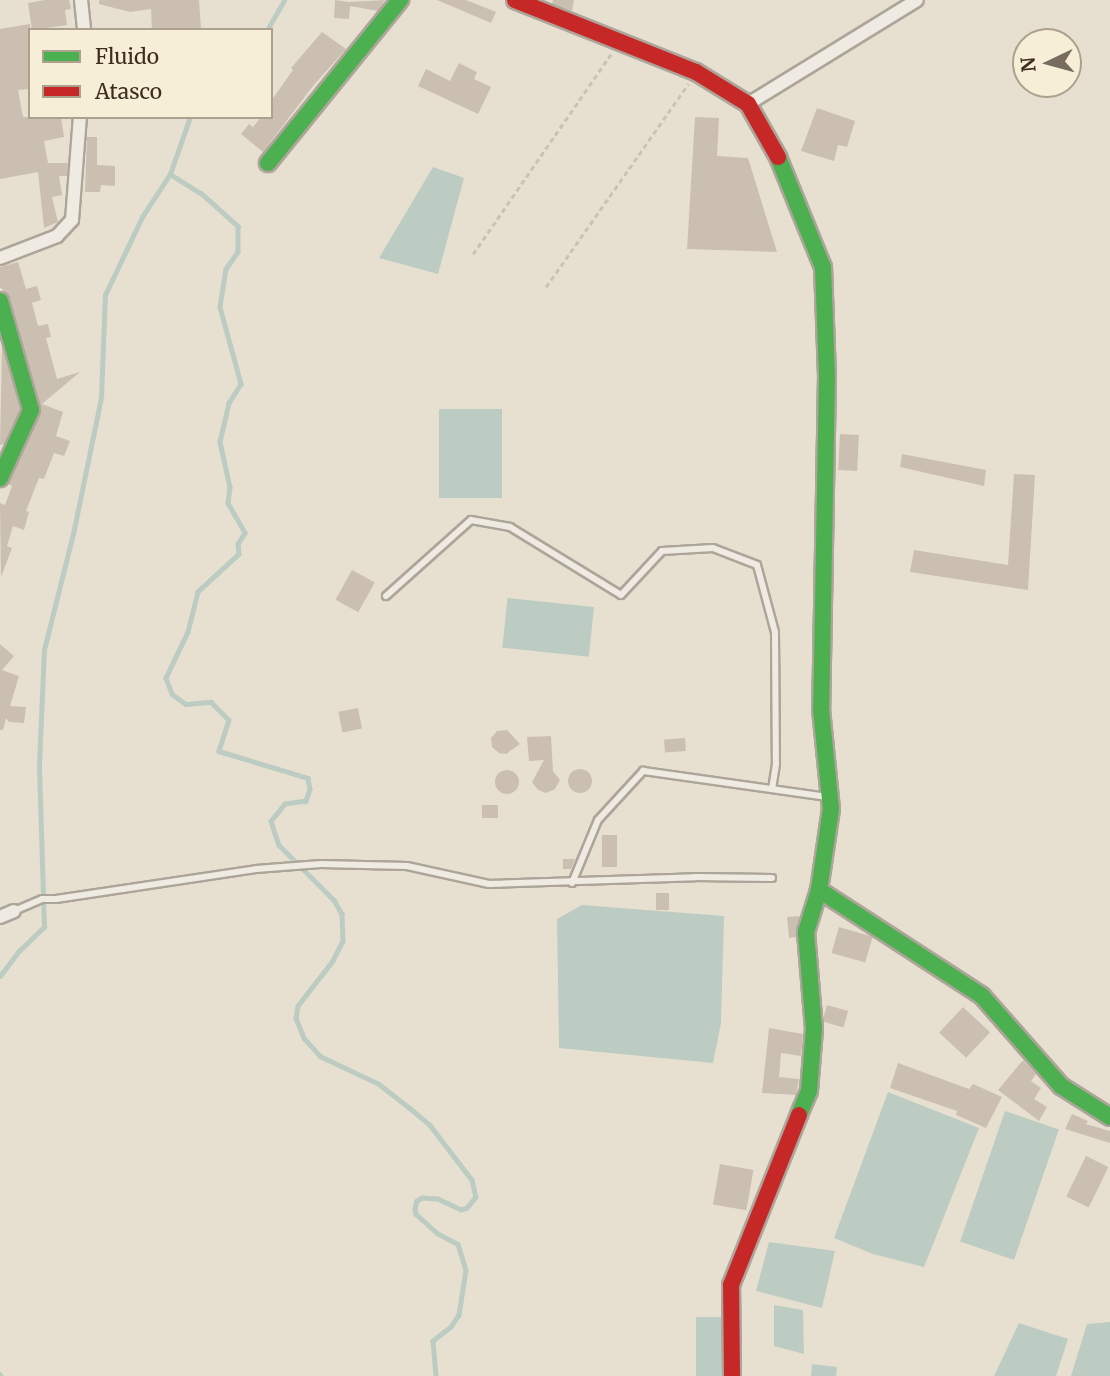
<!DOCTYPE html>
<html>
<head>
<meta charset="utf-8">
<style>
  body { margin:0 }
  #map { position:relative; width:1110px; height:1376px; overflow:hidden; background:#e7e0d1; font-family:Merriweather,serif }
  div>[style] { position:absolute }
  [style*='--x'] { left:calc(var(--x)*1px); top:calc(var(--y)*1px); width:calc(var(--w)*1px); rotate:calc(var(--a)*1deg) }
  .water>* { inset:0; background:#bcccc2; transform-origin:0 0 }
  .stream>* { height:4.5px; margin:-2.25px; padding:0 2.25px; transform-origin:2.25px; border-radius:2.25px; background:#bcccc2 }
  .building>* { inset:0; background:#cbbfb2; transform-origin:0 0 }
  .round { border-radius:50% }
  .path>* { height:2.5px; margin-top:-1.25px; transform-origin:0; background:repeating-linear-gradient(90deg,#c8c2b9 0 5px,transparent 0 8.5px) }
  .roads { filter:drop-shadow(2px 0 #ada599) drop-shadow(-2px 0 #ada599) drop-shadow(0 2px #ada599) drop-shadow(0 -2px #ada599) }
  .lane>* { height:6px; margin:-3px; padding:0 3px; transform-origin:3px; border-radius:3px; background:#efebe3 }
  .street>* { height:12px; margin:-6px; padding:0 6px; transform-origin:6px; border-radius:6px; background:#efebe3 }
  .fast>* { height:16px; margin:-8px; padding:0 8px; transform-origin:8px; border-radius:8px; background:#4caf50 }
  .jam>* { height:16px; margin:-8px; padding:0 8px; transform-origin:8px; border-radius:8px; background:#c62828 }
  span { translate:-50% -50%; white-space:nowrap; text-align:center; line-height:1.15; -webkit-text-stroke:6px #f7eed8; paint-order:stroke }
  .legend { position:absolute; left:28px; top:28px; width:245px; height:91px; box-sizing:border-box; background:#f7eed8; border:2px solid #ada18e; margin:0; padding:9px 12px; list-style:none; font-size:21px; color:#3d2e20 }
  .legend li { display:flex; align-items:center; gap:14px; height:35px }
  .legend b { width:35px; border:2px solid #ada18e }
  .north { position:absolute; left:1012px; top:28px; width:70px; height:70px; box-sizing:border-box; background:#f7eed8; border:2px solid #ada18e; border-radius:50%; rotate:265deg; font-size:19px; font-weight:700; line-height:28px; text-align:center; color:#3d2e20 }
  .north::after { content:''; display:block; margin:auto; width:24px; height:32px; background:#786c5e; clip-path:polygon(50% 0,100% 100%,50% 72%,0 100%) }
</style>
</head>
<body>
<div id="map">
  <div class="water">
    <div style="clip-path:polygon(433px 167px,464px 178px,438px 274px,379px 258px)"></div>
    <div style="left:439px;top:409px;width:63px;height:89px"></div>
    <div style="left:594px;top:607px;width:50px;height:87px;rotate:96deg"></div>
    <div style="clip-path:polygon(582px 905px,724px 916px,721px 1023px,713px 1063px,559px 1048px,557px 919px)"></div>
    <div style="clip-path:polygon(888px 1092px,979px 1128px,924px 1267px,873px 1254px,834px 1238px)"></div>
    <div style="left:1005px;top:1111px;width:57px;height:138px;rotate:19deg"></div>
    <div style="clip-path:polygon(769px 1242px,835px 1251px,822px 1308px,756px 1291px)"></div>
    <div style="clip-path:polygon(774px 1305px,803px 1310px,804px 1354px,774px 1346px)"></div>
    <div style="left:696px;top:1317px;width:28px;height:59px"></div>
    <div style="clip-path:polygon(1110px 1322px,1110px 1376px,1071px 1376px,1087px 1324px)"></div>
    <div style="clip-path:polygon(1019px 1323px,1068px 1339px,1056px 1376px,994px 1376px)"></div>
    <div style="clip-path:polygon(812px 1364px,837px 1367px,836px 1376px,811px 1376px)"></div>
  </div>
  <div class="stream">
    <div style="--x:267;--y:30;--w:34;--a:-60"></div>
    <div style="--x:170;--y:174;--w:36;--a:32"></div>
    <div style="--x:201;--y:193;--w:50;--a:41.7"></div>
    <div style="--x:238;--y:226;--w:26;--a:90"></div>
    <div style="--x:238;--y:252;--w:21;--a:125"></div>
    <div style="--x:226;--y:269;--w:38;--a:99"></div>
    <div style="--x:220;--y:307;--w:80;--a:74.7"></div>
    <div style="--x:241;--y:384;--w:22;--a:122"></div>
    <div style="--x:229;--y:403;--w:40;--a:103"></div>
    <div style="--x:220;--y:442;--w:46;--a:77.5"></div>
    <div style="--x:230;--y:487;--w:16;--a:97"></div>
    <div style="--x:228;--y:503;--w:34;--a:60"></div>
    <div style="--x:245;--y:533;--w:13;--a:122"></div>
    <div style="--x:238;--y:544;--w:10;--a:84"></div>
    <div style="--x:239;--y:554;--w:56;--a:137.2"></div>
    <div style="--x:198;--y:592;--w:41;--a:104"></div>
    <div style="--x:188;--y:632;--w:51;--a:115.6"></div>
    <div style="--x:166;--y:678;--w:17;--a:69"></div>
    <div style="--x:172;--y:694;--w:17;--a:36"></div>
    <div style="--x:186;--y:704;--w:25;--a:-5"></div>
    <div style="--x:211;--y:702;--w:25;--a:45"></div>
    <div style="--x:229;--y:720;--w:33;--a:108"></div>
    <div style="--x:219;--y:751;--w:93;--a:16.9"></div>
    <div style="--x:308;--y:778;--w:11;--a:80"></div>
    <div style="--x:310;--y:789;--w:13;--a:108"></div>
    <div style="--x:306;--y:801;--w:21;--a:172"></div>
    <div style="--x:285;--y:804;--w:22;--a:129"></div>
    <div style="--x:271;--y:821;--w:25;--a:72"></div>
    <div style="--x:279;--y:845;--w:78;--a:45"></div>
    <div style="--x:334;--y:900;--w:16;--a:60"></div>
    <div style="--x:342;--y:914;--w:27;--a:88"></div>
    <div style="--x:343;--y:941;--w:22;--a:117"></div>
    <div style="--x:333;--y:961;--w:57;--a:127.9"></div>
    <div style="--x:298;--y:1006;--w:12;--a:99"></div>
    <div style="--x:296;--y:1018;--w:22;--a:68"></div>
    <div style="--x:304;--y:1038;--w:24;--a:48"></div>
    <div style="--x:320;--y:1056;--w:65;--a:25.4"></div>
    <div style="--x:379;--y:1084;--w:41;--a:38"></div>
    <div style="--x:411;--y:1109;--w:25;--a:40"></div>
    <div style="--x:430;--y:1125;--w:69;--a:52.6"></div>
    <div style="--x:472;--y:1180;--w:17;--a:77"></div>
    <div style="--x:476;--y:1197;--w:14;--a:129"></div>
    <div style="--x:467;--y:1208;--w:6;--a:162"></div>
    <div style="--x:461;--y:1210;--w:26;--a:-155"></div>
    <div style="--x:437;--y:1199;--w:15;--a:-176"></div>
    <div style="--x:422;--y:1198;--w:6;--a:149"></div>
    <div style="--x:417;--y:1201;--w:8;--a:104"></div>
    <div style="--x:415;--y:1209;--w:5;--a:79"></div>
    <div style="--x:416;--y:1214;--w:28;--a:42"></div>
    <div style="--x:437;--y:1233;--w:24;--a:28"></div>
    <div style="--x:458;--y:1244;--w:27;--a:73"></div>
    <div style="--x:466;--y:1270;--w:46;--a:98.8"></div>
    <div style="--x:459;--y:1315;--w:14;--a:124"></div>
    <div style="--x:451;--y:1327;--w:23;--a:142"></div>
    <div style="--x:433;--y:1341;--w:35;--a:85"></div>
    <div style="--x:0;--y:976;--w:31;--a:-53"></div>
    <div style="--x:19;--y:951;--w:35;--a:-44"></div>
    <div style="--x:44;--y:927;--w:163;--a:-91.8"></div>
    <div style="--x:39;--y:764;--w:114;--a:-87.5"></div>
    <div style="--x:44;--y:650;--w:120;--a:-76"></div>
    <div style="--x:73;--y:534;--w:140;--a:-78.4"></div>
    <div style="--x:101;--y:397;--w:102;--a:-87.8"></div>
    <div style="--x:105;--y:295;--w:86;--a:-64.6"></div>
    <div style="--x:142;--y:217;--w:51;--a:-56.9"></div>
    <div style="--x:170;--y:174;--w:60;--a:-70.7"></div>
    <div style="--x:0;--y:1374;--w:2;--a:63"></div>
  </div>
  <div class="building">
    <div style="clip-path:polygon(45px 0,69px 0,71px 9px,65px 10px,67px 25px,32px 30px,28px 3px)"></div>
    <div style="clip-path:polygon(99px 0,199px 0,201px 28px,152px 30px,151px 9px,130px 12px,99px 4px)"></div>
    <div style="clip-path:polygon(335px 0,349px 2px,385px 0,378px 11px,350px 6px,349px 19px,334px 18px)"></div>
    <div style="clip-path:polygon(437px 0,466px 0,496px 12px,491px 23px)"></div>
    <div style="clip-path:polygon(553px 0,574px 0,572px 11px,552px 4px)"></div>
    <div style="clip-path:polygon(30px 24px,30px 89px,18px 90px,23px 117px,61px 117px,64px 137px,44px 141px,48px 163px,68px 163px,67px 176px,59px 176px,62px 195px,52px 197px,58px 222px,44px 228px,38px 172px,0 179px,0 29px)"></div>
    <div style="clip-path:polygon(322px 32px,346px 49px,313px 86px,263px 152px,241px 134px,249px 124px,253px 127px,261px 117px,271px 117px,271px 101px,293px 70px,291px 68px)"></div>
    <div style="clip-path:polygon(459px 63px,477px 72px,474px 79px,491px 87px,478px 114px,418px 86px,426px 69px,450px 81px)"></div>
    <div style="clip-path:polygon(817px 108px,855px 121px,847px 147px,838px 145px,834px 161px,801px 151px)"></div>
    <div style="clip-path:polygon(695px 117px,719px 118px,717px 156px,748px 158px,777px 252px,687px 249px)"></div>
    <div style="clip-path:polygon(87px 137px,97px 137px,97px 165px,115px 166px,115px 186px,101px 185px,100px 192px,85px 192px)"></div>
    <div style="clip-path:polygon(18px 262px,26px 289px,37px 286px,41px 300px,32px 303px,38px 326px,48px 324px,51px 337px,46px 338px,57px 379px,80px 372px,42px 404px,63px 412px,56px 436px,70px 441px,64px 456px,54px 453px,44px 479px,39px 478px,26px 511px,29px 512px,24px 530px,13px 526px,7px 546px,12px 548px,1px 577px,0 503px,5px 505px,12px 486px,8px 484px,41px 408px,10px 298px,0 287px,0 267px)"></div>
    <div style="clip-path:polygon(2px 345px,20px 409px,4px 444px,0 445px)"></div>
    <div style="left:840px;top:434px;width:19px;height:36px;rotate:3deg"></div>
    <div style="clip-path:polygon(902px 454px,986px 470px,984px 486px,900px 467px)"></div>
    <div style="clip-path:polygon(1014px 474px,1035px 475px,1028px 590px,910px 572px,914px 550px,1008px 565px)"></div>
    <div style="left:352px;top:570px;width:26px;height:34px;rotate:29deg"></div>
    <div style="clip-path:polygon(0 644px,14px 656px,2px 670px,19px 676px,10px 706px,26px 707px,24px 723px,9px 722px,6px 718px,3px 730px,0 730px)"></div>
    <div style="left:358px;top:708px;width:21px;height:20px;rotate:79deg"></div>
    <div style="clip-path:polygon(507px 730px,520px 744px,506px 754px,499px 753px,492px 747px,491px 738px,497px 731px)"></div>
    <div style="clip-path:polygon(551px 736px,553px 771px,560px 780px,555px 789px,546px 793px,538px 790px,532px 782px,544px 760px,529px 761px,527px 737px)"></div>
    <div style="left:685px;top:738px;width:13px;height:21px;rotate:86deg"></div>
    <div class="round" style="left:568px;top:769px;width:24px;height:24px"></div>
    <div class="round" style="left:495px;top:770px;width:24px;height:24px"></div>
    <div style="left:498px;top:805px;width:13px;height:16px;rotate:90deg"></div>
    <div style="left:602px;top:835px;width:15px;height:32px"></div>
    <div style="clip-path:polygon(563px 859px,575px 859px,571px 869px,563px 869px)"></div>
    <div style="left:656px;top:893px;width:13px;height:17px"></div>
    <div style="clip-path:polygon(800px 916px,796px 937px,789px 938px,787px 917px)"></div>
    <div style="left:839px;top:927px;width:35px;height:27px;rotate:16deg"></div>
    <div style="left:827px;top:1005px;width:22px;height:17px;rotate:16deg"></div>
    <div style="left:963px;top:1007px;width:37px;height:35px;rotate:43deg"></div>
    <div style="clip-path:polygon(769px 1028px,803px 1034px,801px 1056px,781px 1053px,779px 1077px,799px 1079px,796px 1095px,762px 1093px)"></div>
    <div style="clip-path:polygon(1023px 1060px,1036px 1074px,1031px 1081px,1041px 1088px,1034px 1099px,1047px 1107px,1039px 1121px,998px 1090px)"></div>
    <div style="clip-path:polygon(898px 1063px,969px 1089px,973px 1084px,1002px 1097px,986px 1128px,956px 1115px,957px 1111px,890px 1088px)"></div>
    <div style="clip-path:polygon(1072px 1114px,1088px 1121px,1086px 1124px,1110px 1131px,1110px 1143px,1065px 1129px)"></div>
    <div style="left:1086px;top:1156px;width:25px;height:45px;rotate:26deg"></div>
    <div style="left:720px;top:1164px;width:34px;height:41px;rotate:10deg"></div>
  </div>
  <div class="path">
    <div style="--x:473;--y:254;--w:243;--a:-55.4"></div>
    <div style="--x:546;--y:287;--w:248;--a:-55"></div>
  </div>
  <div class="roads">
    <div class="lane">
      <div style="--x:386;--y:596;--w:114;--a:-41.8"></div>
      <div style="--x:471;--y:520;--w:40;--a:10"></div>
      <div style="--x:510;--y:527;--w:130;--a:31.5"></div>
      <div style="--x:621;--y:595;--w:60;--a:-47"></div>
      <div style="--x:662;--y:551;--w:51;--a:-3.4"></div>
      <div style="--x:713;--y:548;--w:47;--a:21.1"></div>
      <div style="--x:757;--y:565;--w:69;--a:75"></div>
      <div style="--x:775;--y:632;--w:132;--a:89.6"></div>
      <div style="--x:776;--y:764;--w:25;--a:99"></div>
      <div style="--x:572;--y:883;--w:68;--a:-67.6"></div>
      <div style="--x:598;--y:820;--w:67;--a:-47.4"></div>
      <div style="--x:643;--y:771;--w:187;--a:8"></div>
      <div style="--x:14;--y:911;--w:30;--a:-23"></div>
      <div style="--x:42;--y:899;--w:14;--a:0"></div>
      <div style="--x:56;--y:899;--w:202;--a:-8.5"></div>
      <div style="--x:256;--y:869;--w:65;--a:-4.4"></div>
      <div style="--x:321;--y:864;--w:86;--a:1.3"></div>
      <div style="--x:407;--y:866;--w:84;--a:12.4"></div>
      <div style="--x:489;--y:884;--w:206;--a:-1.9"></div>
      <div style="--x:695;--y:877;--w:77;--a:0.7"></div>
    </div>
    <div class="street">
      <div style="--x:81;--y:0;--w:30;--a:84"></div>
      <div style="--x:748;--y:104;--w:198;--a:-31.6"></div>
      <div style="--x:0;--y:258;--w:61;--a:-21.1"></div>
      <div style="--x:57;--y:236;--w:22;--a:-47"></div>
      <div style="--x:72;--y:220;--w:103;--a:-85.6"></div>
      <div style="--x:0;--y:917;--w:15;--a:-23"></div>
    </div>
    <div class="fast">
      <div style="--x:778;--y:157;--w:119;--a:67.8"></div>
      <div style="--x:823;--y:267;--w:109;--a:87.9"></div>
      <div style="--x:827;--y:376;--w:333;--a:91"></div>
      <div style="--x:821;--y:709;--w:100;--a:84.3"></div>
      <div style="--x:831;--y:809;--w:82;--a:98.4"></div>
      <div style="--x:819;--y:890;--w:44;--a:107.2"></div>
      <div style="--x:806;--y:932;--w:97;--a:85.3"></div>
      <div style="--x:814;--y:1029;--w:62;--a:94.6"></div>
      <div style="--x:809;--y:1091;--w:26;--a:113"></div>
      <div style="--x:268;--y:163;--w:210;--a:-51"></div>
      <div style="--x:0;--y:301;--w:113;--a:74.1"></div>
      <div style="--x:31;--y:410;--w:75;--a:114.5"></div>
      <div style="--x:819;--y:890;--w:194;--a:33"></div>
      <div style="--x:982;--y:996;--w:120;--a:48.7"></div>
      <div style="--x:1061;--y:1086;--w:58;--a:32.3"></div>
    </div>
    <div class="jam">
      <div style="--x:515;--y:0;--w:195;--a:21.7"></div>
      <div style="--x:696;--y:72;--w:61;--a:31.6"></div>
      <div style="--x:748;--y:104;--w:61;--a:60.5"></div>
      <div style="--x:732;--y:1376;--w:91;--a:-90.6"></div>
      <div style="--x:731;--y:1285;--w:183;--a:-68.2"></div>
    </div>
  </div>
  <ul class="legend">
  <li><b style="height:9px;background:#4caf50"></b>Fluido</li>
  <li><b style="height:9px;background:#c62828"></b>Atasco</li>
  </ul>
  <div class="north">N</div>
</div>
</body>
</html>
